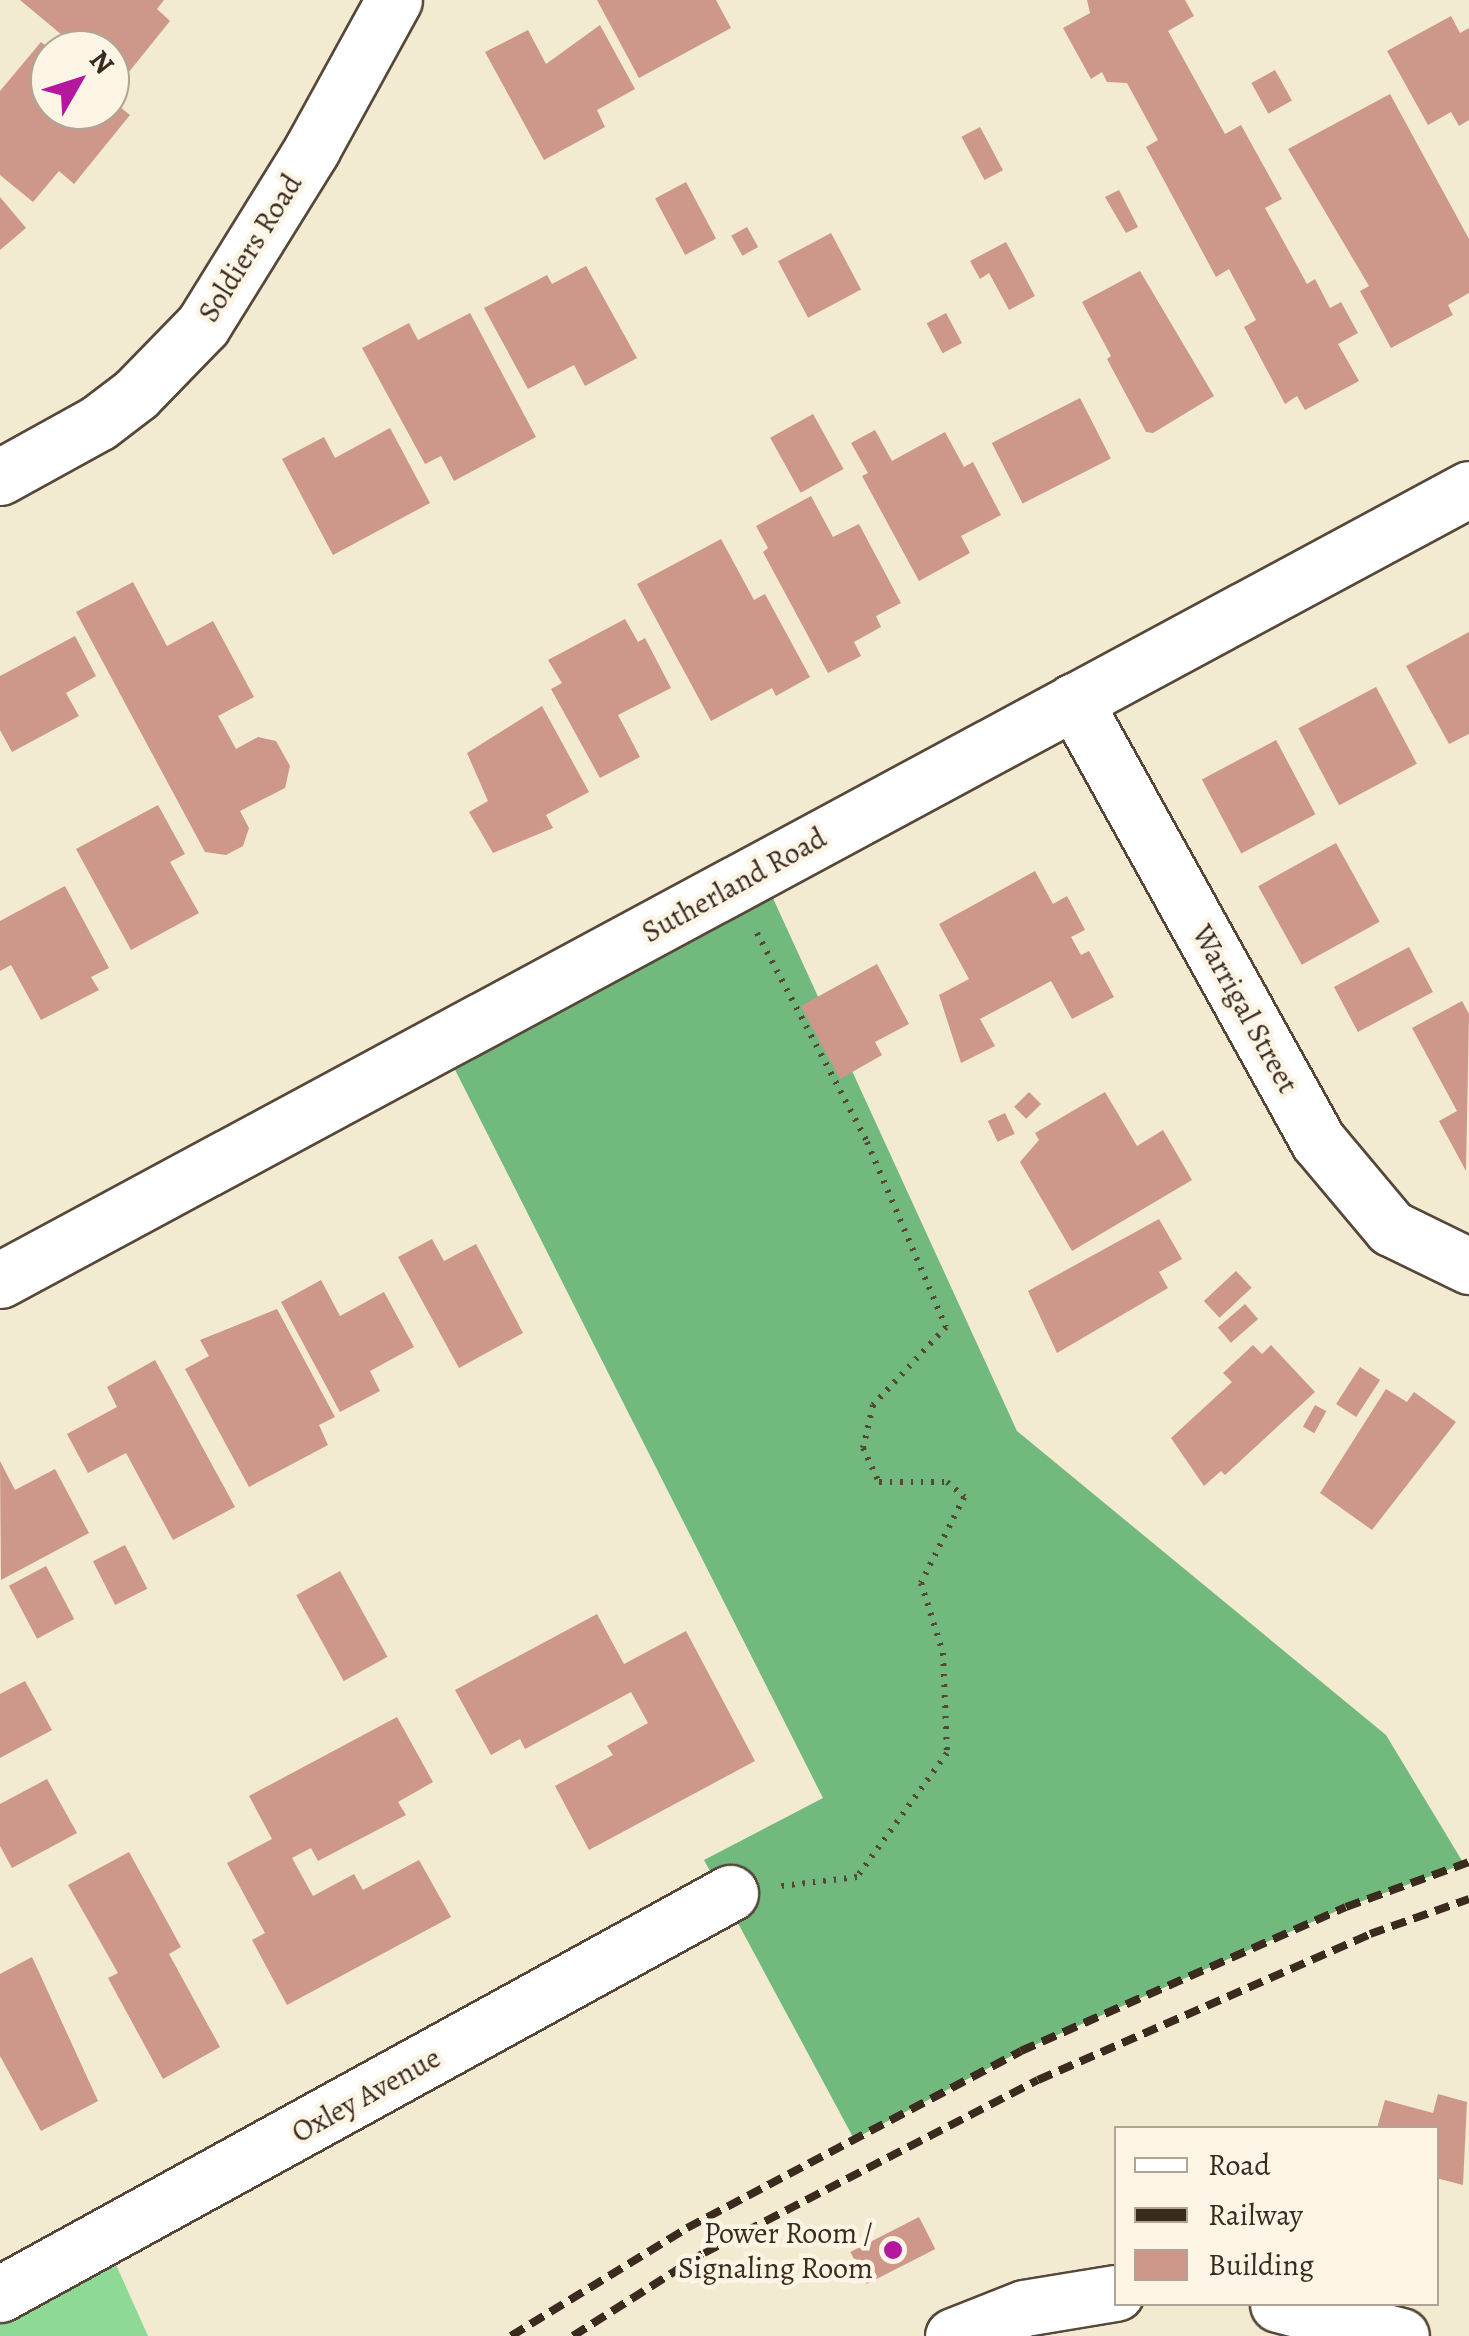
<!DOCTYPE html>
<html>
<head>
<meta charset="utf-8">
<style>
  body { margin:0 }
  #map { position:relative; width:1469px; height:2336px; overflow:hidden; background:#f2ebd1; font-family:Alegreya,serif }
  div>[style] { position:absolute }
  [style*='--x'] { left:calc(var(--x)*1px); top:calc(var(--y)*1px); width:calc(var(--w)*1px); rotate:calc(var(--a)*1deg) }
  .green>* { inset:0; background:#8dd995 }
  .forest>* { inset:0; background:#72b97e }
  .building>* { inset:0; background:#cd9889; transform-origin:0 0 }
  .path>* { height:6px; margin-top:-3px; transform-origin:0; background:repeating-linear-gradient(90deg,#564739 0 2.5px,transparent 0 10.5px) }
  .roads { filter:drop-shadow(2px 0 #564739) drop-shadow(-2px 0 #564739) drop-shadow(0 2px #564739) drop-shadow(0 -2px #564739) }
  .minor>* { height:55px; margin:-27.5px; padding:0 27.5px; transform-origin:27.5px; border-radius:27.5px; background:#fff }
  .rail>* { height:8px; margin-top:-4px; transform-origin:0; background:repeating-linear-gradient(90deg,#3b2a1e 0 15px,transparent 0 23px) }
  .dots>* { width:28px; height:28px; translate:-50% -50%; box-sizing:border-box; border:5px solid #fcf5e5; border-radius:50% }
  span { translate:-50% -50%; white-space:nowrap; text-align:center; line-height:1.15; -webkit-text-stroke:9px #fcf5e5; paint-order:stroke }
  .street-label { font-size:30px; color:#3b2a1e }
  .poi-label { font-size:30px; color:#3b2a1e }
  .right { translate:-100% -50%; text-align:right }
  .legend { position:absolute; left:1114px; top:2126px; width:325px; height:180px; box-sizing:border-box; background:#fcf5e5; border:2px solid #afa495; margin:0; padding:12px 18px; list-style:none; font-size:30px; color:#3b2a1e }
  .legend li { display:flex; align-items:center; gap:20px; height:50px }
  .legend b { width:50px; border:2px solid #afa495 }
  .north { position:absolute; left:30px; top:30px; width:100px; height:100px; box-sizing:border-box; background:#fcf5e5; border:2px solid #afa495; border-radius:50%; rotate:51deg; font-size:28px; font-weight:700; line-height:40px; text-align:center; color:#3b2a1e }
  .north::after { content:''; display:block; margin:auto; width:35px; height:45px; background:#b5179e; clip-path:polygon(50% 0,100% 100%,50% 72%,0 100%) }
</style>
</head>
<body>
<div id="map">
  <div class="green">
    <div style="clip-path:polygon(105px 2240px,148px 2336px,0 2336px,0 2294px)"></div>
  </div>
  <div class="forest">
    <div style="clip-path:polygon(760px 870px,1017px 1431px,1386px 1735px,1464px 1864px,1346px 1907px,1021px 2051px,854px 2139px,704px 1860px,823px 1798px,442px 1044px)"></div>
  </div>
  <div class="building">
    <div style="clip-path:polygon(20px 0,164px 0,157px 9px,170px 21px,120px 83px,110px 75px,110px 50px,80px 50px)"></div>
    <div style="clip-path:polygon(597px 0,716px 0,731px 28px,639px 78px)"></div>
    <div style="clip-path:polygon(1087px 0,1185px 0,1194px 16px,1168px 31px,1225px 134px,1241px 125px,1282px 199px,1265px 208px,1307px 284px,1315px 279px,1330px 308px,1341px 302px,1358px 333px,1338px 344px,1359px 381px,1305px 410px,1297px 396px,1285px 404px,1244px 327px,1256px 320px,1229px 269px,1216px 277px,1146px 147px,1158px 140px,1127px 83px,1107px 82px,1102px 72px,1091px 79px,1063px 28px,1090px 13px)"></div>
    <div style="clip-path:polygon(1451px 16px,1460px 33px,1469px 28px,1469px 120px,1459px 126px,1451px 112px,1428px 125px,1387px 51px)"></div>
    <div style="clip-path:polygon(600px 25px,635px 89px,597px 110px,605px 127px,544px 160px,485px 52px,528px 30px,546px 64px)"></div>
    <div style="clip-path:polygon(41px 42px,50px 49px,50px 110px,110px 110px,110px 99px,130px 115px,74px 184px,59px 171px,33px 202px,0 175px,0 91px)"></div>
    <div style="left:1275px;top:70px;width:35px;height:27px;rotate:61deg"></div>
    <div style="clip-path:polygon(1390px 94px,1469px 239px,1469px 293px,1448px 305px,1453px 315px,1391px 348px,1360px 291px,1369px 286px,1288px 149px)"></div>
    <div style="left:980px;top:127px;width:49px;height:21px;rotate:62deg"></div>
    <div style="left:686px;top:182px;width:64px;height:35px;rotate:62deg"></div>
    <div style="clip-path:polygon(1119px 190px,1138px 227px,1126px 233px,1105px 197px)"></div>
    <div style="clip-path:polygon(0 197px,26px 228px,0 250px)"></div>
    <div style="left:747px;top:227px;width:23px;height:18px;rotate:61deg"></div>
    <div style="left:831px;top:233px;width:64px;height:60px;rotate:62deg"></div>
    <div style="clip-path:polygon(1006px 242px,1035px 296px,1009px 310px,989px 273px,980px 279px,970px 261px)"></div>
    <div style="clip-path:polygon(586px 266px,637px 358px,585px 386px,574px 365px,528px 389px,484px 308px,547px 275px,552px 284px)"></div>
    <div style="clip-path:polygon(1140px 271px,1214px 396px,1153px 433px,1146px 432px,1107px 359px,1111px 356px,1082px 302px)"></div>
    <div style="clip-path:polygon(470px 313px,536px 437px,454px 481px,441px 456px,425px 464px,362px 348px,409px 323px,418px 340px)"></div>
    <div style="left:946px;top:313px;width:34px;height:22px;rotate:62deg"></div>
    <div style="left:1080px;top:398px;width:68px;height:99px;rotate:63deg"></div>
    <div style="left:813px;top:414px;width:63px;height:49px;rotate:61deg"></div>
    <div style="clip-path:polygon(390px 428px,430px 503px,333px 555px,282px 459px,324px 437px,335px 458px)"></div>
    <div style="clip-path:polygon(875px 430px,892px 461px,945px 432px,964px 467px,973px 462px,1001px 515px,961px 536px,970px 553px,919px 581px,862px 476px,868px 473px,851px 443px)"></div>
    <div style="clip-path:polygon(811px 496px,833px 537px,859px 524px,901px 603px,876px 616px,881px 627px,854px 642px,861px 656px,828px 673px,763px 552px,768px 548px,756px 526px)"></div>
    <div style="clip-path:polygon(721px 539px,754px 600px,765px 594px,810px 677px,776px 696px,772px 688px,711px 721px,637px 584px)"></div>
    <div style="clip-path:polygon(133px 582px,167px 646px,213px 621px,254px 697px,218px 716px,236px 749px,258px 737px,276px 741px,290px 766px,285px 788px,240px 811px,249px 828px,243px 846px,226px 855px,205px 852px,76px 612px)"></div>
    <div style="clip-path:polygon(625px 619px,638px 642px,645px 638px,671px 688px,618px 715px,640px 757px,600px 778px,551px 689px,562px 683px,548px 660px)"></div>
    <div style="clip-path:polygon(1469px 632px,1469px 734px,1449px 744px,1406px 666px)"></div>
    <div style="clip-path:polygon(75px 636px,96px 676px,66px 693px,79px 716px,12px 752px,0 730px,0 676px)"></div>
    <div style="left:1376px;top:687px;width:87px;height:88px;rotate:62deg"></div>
    <div style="clip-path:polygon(542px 706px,589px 792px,546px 815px,553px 828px,493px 853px,469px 812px,488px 801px,467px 753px)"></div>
    <div style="left:1276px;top:740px;width:84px;height:84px;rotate:62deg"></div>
    <div style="clip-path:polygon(158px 805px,185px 854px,170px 862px,199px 913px,131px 950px,76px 849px)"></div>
    <div style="left:1336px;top:843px;width:90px;height:89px;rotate:61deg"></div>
    <div style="clip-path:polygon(1035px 871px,1053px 904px,1067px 896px,1085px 930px,1071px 937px,1081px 955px,1089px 951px,1114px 997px,1072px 1019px,1051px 981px,980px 1019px,995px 1046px,961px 1063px,939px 995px,969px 979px,939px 924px)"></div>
    <div style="clip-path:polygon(65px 886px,109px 968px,91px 977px,99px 990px,41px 1020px,11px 965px,0 971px,0 921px)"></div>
    <div style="left:1409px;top:947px;width:51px;height:85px;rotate:62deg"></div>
    <div style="clip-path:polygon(877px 964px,909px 1024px,875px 1042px,882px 1055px,840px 1079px,801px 1006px)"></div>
    <div style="clip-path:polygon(1462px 1001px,1469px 1014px,1466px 1171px,1439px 1121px,1457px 1111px,1412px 1028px)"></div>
    <div style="left:1029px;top:1092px;width:17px;height:21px;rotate:45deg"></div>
    <div style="clip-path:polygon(1105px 1092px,1137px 1146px,1163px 1130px,1192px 1180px,1072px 1251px,1020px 1162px,1039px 1140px,1035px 1133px)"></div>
    <div style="left:1005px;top:1113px;width:23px;height:19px;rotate:65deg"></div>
    <div style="clip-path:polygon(1159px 1219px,1182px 1259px,1159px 1272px,1168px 1288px,1057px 1353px,1028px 1291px)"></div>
    <div style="clip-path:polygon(432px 1239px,444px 1261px,476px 1244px,523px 1333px,459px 1368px,398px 1257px)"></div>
    <div style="left:1236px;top:1271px;width:23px;height:44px;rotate:47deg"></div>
    <div style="clip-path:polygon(321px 1280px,340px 1316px,384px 1292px,414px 1347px,370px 1371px,380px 1391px,340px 1412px,281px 1302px)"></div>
    <div style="left:1245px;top:1304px;width:20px;height:36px;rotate:49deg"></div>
    <div style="clip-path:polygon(277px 1309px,335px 1417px,319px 1425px,328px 1445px,249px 1487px,185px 1369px,209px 1356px,200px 1340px)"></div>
    <div style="clip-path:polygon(1253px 1345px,1262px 1354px,1271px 1345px,1315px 1392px,1225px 1475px,1221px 1471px,1204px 1486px,1171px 1438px,1232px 1382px,1223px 1373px)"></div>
    <div style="clip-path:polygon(155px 1360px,235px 1507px,173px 1540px,126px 1453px,88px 1473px,67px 1434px,117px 1407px,107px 1387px)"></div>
    <div style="left:1360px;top:1367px;width:24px;height:44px;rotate:33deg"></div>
    <div style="clip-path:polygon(1386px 1389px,1407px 1402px,1414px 1392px,1456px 1422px,1372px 1530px,1320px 1493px)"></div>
    <div style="left:1315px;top:1405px;width:13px;height:25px;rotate:29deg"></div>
    <div style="clip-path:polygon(0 1461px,15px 1490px,55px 1469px,89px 1533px,1px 1580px)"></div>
    <div style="left:125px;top:1545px;width:49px;height:36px;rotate:63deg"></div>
    <div style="left:46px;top:1566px;width:60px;height:42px;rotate:62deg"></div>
    <div style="left:340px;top:1571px;width:98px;height:50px;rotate:61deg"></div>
    <div style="clip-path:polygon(597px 1614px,624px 1664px,686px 1631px,755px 1761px,589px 1850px,555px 1786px,613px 1755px,607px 1746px,648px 1723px,631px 1692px,525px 1749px,520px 1739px,491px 1755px,455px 1690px)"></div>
    <div style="clip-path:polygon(25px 1681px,52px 1730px,0 1758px,0 1694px)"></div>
    <div style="clip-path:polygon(397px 1717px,433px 1782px,398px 1802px,406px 1815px,318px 1861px,311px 1848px,292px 1858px,313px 1896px,354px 1874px,363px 1890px,419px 1860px,451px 1917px,287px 2005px,252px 1940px,265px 1933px,227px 1863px,272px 1839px,249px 1796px)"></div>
    <div style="clip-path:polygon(47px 1779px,77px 1833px,12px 1868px,0 1846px,0 1804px)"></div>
    <div style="clip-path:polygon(129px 1852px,181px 1947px,169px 1954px,220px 2047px,163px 2079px,108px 1978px,118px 1973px,68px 1885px)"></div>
    <div style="clip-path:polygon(32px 1957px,98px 2101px,41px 2131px,0 2056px,0 1974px)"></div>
    <div style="clip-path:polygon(1438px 2094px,1467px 2102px,1463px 2185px,1436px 2178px,1436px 2128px,1377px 2128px,1385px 2100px,1433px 2113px)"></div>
    <div style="left:919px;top:2217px;width:36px;height:77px;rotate:63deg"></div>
  </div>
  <div class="path">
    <div style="--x:757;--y:933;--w:236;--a:62.2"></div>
    <div style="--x:867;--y:1142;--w:201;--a:66.9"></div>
    <div style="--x:946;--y:1327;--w:107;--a:133.1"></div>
    <div style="--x:873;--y:1405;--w:44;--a:103.1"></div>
    <div style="--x:863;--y:1448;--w:38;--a:65"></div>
    <div style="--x:879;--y:1482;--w:68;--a:0"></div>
    <div style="--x:947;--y:1482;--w:23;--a:41"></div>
    <div style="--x:964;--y:1497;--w:96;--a:116.6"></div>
    <div style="--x:921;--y:1583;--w:73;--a:72.6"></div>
    <div style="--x:943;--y:1653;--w:100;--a:87.7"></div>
    <div style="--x:947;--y:1753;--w:153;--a:126"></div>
    <div style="--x:857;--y:1877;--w:77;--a:173.2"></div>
  </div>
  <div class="roads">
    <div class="minor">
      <div style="--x:0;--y:477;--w:112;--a:-28.9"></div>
      <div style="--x:98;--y:423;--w:48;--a:-37.3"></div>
      <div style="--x:136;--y:394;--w:96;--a:-45.8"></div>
      <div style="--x:203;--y:325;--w:207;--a:-58.2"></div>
      <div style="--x:312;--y:149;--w:170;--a:-61.2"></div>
      <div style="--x:1074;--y:701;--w:503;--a:60.99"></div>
      <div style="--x:1318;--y:1141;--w:114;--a:50"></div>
      <div style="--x:1391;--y:1228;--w:87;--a:26"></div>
      <div style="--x:0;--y:1280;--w:1668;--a:-28.3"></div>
      <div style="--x:0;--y:2294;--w:833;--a:-28.78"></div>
      <div style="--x:1278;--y:2304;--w:127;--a:14.6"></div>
      <div style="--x:953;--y:2336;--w:76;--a:-21.5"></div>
      <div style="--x:1024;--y:2308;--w:93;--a:-9.3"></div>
    </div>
  </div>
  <div class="rail">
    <div style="--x:511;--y:2336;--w:206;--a:-31.5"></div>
    <div style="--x:687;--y:2228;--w:378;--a:-27.9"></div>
    <div style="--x:1021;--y:2051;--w:355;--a:-23.9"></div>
    <div style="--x:1346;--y:1907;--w:131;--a:-20.1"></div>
    <div style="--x:573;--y:2336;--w:155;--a:-32.4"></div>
    <div style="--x:704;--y:2253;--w:376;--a:-27.4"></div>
    <div style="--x:1038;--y:2080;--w:363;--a:-23.7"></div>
    <div style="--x:1370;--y:1934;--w:105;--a:-19.5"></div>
  </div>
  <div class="dots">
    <div style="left:893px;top:2250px;background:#b5179e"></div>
  </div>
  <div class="street-label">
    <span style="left:250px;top:248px;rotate:-58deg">Soldiers Road</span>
    <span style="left:734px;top:885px;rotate:-29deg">Sutherland Road</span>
    <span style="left:1245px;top:1009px;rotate:61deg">Warrigal Street</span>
    <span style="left:366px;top:2095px;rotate:-29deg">Oxley Avenue</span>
  </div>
  <div class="poi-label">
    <span class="right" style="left:873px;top:2250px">Power Room /<br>Signaling Room</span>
  </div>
  <ul class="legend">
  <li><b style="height:12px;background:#fff"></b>Road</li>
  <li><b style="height:12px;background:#3b2a1e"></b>Railway</li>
  <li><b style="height:28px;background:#cd9889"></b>Building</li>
  </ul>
  <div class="north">N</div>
</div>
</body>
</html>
